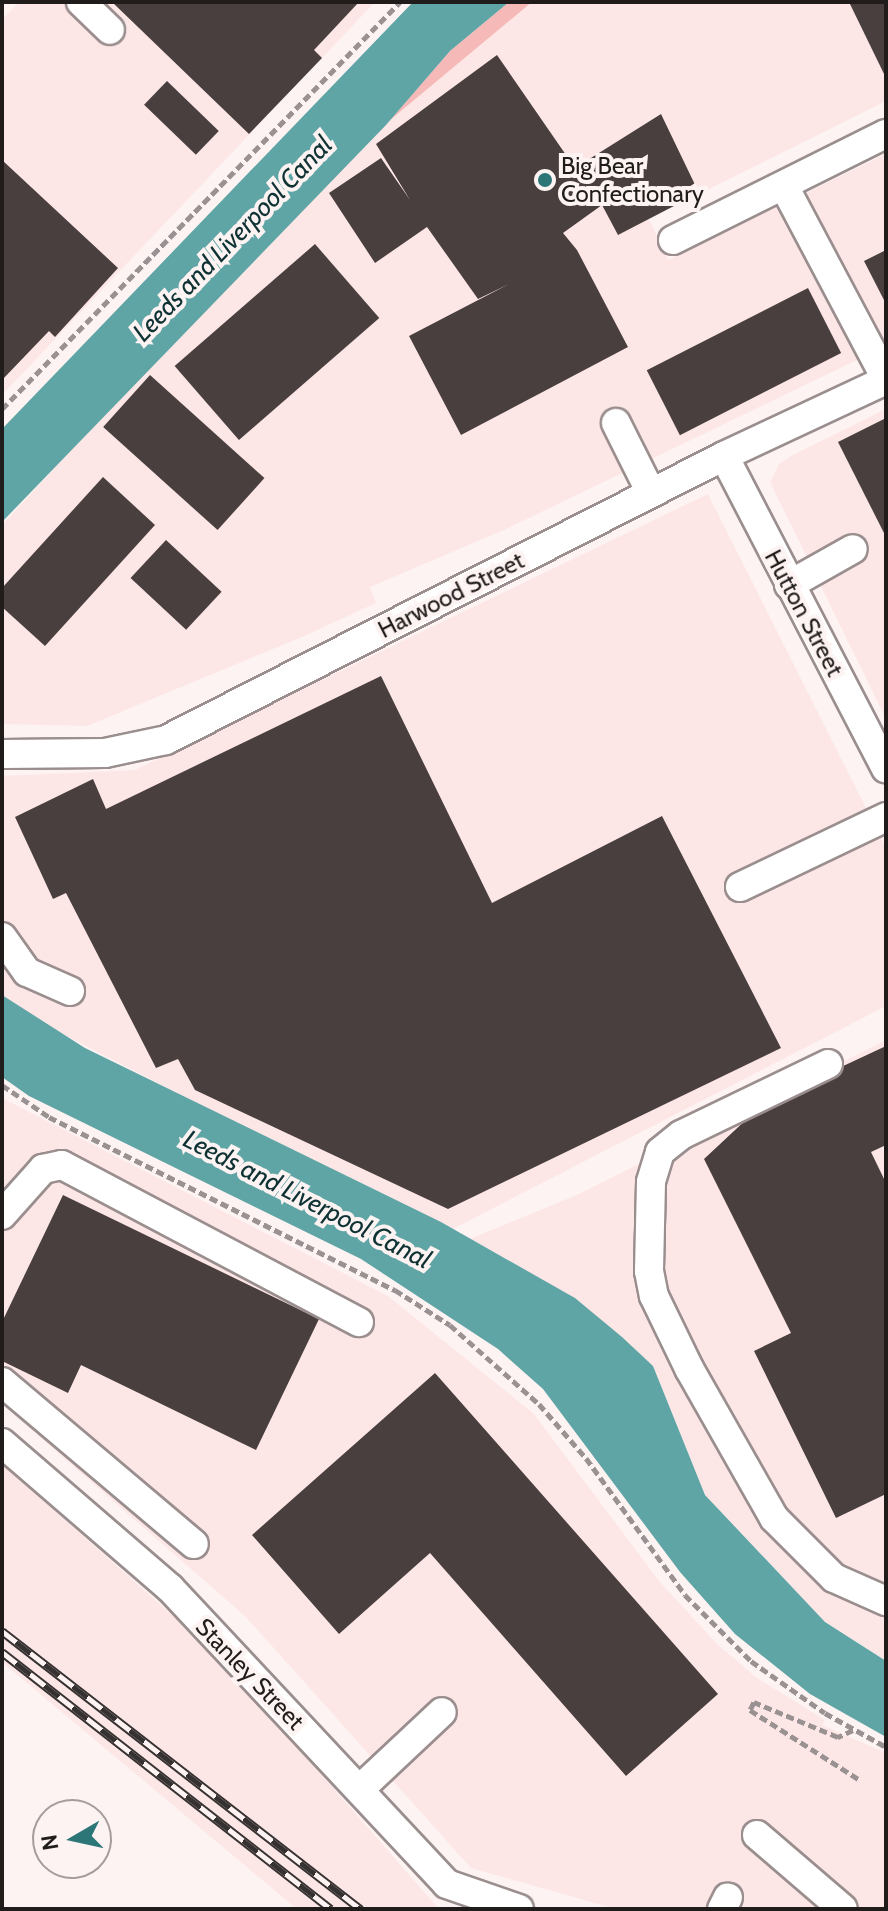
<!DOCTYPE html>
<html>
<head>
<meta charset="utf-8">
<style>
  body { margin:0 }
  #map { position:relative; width:888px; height:1911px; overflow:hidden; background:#fdf3f2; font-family:Cabin,sans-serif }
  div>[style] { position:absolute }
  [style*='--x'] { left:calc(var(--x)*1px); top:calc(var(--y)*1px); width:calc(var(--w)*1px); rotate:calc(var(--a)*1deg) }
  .built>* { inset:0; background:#fde7e6 }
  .green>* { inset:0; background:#f5bab8 }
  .water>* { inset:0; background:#60a5a6 }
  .building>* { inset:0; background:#4a3f3f; transform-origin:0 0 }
  .path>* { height:5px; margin-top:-2.5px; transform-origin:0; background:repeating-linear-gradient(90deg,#9a9292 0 8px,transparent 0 12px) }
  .roads { filter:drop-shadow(2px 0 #9a8e8e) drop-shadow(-2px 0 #9a8e8e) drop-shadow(0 2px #9a8e8e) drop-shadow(0 -2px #9a8e8e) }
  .minor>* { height:28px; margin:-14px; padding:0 14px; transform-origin:14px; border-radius:14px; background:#fff }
  .rail>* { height:9px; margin-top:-4.5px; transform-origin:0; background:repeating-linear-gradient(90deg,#fdf3f2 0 18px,#363232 0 36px); box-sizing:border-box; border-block:2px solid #363232 }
  .dots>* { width:22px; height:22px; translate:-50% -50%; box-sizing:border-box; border:4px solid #fdf3f2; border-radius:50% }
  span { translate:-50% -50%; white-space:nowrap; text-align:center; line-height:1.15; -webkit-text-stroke:8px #fdf3f2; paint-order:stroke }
  .poi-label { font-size:24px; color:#201c1c }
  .left { translate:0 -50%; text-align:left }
  .street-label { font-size:24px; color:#201c1c }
  .water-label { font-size:26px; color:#0f3334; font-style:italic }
  .frame { position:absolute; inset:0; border:4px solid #201c1c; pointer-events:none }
  .north { position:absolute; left:32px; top:1799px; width:80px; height:80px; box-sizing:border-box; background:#fdf3f2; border:2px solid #a59d9c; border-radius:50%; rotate:261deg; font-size:22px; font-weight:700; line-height:32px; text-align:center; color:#201c1c }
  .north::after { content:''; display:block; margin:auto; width:28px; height:36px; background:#2c7678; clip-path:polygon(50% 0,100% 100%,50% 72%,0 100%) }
</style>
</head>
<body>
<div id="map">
  <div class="built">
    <div style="clip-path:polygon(19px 2px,375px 2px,2px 395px,2px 20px)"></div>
    <div style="clip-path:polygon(532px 2px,886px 2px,886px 101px,649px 219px,668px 260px,886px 154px,886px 346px,506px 529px,370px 587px,376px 603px,302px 637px,87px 726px,2px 724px,2px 525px,173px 340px,389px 121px)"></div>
    <div style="clip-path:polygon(886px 409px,886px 719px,770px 482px,779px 464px,793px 455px)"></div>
    <div style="clip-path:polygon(708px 494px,886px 848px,886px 1006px,447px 1232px,20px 1012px,2px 995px,2px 776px,135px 770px)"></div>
    <div style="clip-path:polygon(886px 1040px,886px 1661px,825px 1622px,705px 1495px,653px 1366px,575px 1298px,470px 1239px,577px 1195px)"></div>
    <div style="clip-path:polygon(2px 1098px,388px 1296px,534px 1414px,659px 1581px,718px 1645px,757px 1678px,825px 1720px,822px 1725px,886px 1753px,886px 1909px,616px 1909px,471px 1868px,245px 1616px,2px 1404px)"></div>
    <div style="clip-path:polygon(2px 1464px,215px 1653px,439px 1909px,297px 1909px,2px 1662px)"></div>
  </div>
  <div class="green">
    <div style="clip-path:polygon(509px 2px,532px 2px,389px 121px,450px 51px)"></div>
  </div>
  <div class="water">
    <div style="clip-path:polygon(413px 2px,509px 2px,450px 51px,386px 125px,2px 522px,2px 429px)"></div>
    <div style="clip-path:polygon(2px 995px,85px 1048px,441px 1222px,575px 1298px,622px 1337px,653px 1366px,705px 1495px,825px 1622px,886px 1661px,886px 1737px,810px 1694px,735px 1634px,680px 1572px,543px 1389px,498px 1349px,361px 1259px,29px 1096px,2px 1077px)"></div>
  </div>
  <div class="building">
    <div style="clip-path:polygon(112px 2px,359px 2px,314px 50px,322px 58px,249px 134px)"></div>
    <div style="clip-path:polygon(849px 2px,886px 2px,886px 78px)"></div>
    <div style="clip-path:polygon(497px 55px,575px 168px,661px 114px,699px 193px,618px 235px,602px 205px,563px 233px,577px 250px,628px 347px,461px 435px,409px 336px,509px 284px,478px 299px,427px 227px,375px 263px,329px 193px,381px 158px,410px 200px,376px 144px)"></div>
    <div style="left:167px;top:81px;width:72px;height:33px;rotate:44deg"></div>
    <div style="clip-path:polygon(2px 160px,118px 268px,55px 337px,49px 331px,2px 380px)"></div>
    <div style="left:315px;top:244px;width:98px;height:186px;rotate:49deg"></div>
    <div style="clip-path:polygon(886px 250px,886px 304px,864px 261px)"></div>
    <div style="left:808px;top:288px;width:73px;height:181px;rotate:63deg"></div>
    <div style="left:150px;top:375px;width:154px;height:70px;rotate:42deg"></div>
    <div style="clip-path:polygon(886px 418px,886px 537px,838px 442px)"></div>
    <div style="clip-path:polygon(103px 477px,155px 525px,45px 646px,2px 607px,2px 588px)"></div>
    <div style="left:166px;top:540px;width:76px;height:52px;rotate:43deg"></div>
    <div style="clip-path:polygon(381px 676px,492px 903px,662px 816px,781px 1048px,448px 1209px,195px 1090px,178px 1059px,156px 1068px,66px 893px,53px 899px,15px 817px,93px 779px,106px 809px)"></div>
    <div style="clip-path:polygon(886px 1046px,886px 1145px,871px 1152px,886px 1183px,886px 1494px,836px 1518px,754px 1351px,791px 1333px,704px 1159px,764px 1103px)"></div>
    <div style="clip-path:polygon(63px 1195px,319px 1319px,256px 1450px,81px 1365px,68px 1393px,2px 1361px,2px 1322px)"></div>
    <div style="clip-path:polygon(435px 1373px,718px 1694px,626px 1776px,430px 1553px,339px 1634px,252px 1535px)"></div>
  </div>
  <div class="path">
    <div style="--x:2;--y:409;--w:569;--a:-45.64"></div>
    <div style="--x:2;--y:1085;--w:57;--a:34.2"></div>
    <div style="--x:49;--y:1117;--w:387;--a:26.6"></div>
    <div style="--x:395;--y:1290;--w:65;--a:32.5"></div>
    <div style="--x:450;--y:1325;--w:119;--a:41.6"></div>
    <div style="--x:539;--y:1404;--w:72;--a:49"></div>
    <div style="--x:586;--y:1458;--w:169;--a:54.1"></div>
    <div style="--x:685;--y:1595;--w:93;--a:45"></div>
    <div style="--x:751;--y:1661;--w:90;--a:35.1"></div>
    <div style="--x:825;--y:1713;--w:70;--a:29.1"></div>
    <div style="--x:853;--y:1730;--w:17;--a:155"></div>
    <div style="--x:838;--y:1737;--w:91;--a:-157.4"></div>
    <div style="--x:754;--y:1702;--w:9;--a:117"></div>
    <div style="--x:750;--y:1710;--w:130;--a:32.5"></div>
  </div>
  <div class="roads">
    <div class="minor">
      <div style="--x:81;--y:2;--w:40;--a:44"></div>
      <div style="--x:784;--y:186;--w:218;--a:62.1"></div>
      <div style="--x:673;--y:240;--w:238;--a:-26.5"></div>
      <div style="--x:616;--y:423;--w:78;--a:63.4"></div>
      <div style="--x:724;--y:456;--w:352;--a:62.6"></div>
      <div style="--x:789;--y:585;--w:73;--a:-29.4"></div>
      <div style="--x:2;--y:754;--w:103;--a:-0.6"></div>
      <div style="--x:105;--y:753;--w:62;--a:-12"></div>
      <div style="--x:166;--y:740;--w:626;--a:-26.97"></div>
      <div style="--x:724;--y:456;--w:179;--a:-25.1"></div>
      <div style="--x:740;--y:887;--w:162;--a:-25.6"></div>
      <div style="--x:2;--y:937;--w:43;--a:54.5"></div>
      <div style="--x:27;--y:972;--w:47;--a:23.8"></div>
      <div style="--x:828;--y:1064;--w:163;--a:154.2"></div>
      <div style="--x:681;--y:1135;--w:27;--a:141"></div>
      <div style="--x:660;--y:1152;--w:31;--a:107"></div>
      <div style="--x:651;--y:1182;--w:89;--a:91.3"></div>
      <div style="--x:649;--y:1271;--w:25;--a:79"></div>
      <div style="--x:654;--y:1296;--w:82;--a:64.1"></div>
      <div style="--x:690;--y:1370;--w:170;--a:60.4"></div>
      <div style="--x:774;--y:1518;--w:85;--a:45"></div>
      <div style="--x:834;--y:1578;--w:57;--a:23.9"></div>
      <div style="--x:2;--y:1215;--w:62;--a:-48.3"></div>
      <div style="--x:43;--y:1169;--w:19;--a:-12"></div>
      <div style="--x:62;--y:1165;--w:336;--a:27.9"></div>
      <div style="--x:2;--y:1382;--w:251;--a:40.2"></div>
      <div style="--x:2;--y:1443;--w:222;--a:40.8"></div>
      <div style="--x:170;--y:1588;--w:405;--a:46.9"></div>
      <div style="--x:447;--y:1884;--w:76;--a:19.1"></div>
      <div style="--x:360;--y:1789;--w:112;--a:-43.2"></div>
      <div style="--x:757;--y:1835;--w:113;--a:40.7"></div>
      <div style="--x:722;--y:1909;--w:13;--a:-63"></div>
    </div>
  </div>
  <div class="rail">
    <div style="--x:2;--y:1631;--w:454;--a:37.8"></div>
    <div style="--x:2;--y:1652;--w:417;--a:38"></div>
  </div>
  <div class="dots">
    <div style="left:545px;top:180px;background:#2c7678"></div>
  </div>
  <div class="poi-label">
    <span class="left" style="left:561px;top:180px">Big Bear<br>Confectionary</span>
  </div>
  <div class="street-label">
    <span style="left:451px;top:595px;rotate:-27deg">Harwood Street</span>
    <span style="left:804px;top:613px;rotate:62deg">Hutton Street</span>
    <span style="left:250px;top:1674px;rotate:46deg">Stanley Street</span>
  </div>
  <div class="water-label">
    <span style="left:233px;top:239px;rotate:-46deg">Leeds and Liverpool Canal</span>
    <span style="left:307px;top:1200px;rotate:27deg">Leeds and Liverpool Canal</span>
  </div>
  <div class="frame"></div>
  <div class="north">N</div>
</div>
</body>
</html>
